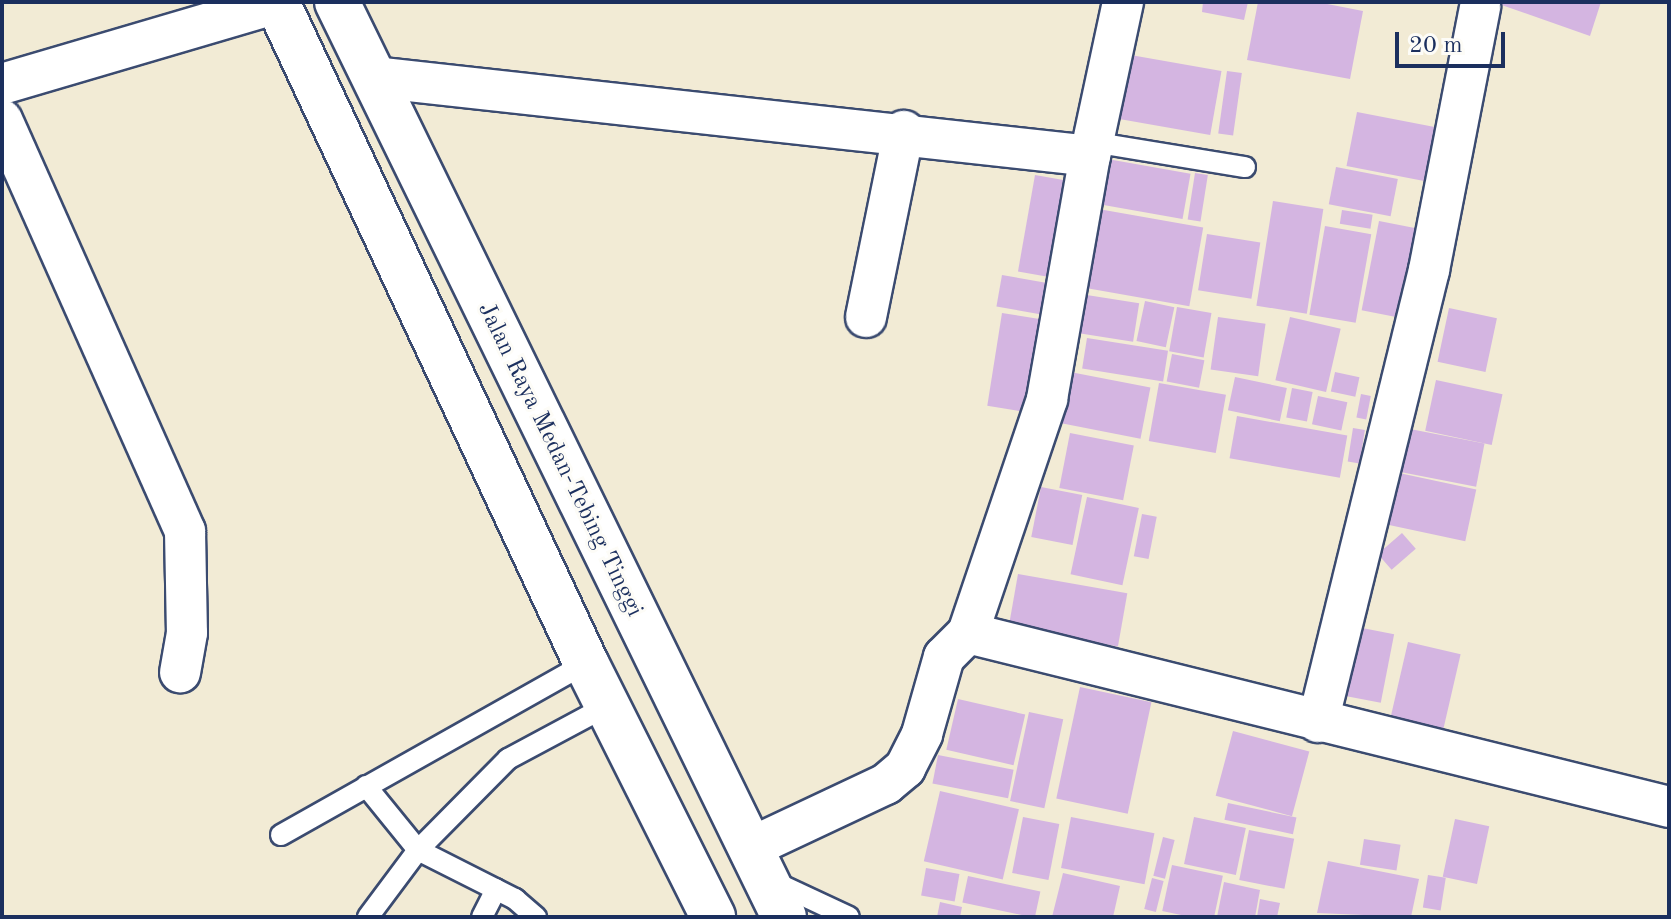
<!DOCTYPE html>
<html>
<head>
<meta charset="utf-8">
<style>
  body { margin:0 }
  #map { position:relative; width:1671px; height:919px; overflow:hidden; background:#f2ebd5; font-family:"Old Standard TT",serif }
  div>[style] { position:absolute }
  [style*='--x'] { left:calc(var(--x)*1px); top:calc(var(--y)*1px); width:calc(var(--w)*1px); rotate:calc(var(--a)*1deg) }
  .building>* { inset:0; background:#d4b5e1; transform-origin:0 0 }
  .roads { filter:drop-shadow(2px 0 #3b4b70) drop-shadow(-2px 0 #3b4b70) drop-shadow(0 2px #3b4b70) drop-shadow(0 -2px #3b4b70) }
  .lane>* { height:20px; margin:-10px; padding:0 10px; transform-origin:10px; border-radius:10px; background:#fff }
  .street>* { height:40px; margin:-20px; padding:0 20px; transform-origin:20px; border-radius:20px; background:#fff }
  .highway>* { height:44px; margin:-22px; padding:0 22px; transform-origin:22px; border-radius:22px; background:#fff }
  span { translate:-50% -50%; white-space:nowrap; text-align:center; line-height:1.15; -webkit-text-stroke:6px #fdfcf7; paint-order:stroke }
  .street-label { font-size:24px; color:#1b2f5e }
  .frame { position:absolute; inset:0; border:4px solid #1b2f5e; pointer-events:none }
  .scale { position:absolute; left:1395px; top:32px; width:110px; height:36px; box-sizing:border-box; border:4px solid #1b2f5e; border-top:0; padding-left:10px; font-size:24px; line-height:28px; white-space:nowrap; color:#1b2f5e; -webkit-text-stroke:6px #fdfcf7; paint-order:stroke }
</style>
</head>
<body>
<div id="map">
  <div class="building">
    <div style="clip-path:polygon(1203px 2px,1248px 2px,1244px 20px,1202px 12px)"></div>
    <div style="clip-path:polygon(1258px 2px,1317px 2px,1363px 11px,1350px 79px,1247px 60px)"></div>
    <div style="clip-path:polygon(1493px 2px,1601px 2px,1590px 36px)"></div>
    <div style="left:1125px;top:54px;width:98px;height:65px;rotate:10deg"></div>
    <div style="left:1227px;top:71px;width:15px;height:63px;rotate:8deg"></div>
    <div style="left:1357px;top:112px;width:83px;height:55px;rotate:11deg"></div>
    <div style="left:1096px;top:157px;width:96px;height:46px;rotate:10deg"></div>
    <div style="left:1336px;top:167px;width:63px;height:38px;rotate:11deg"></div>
    <div style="left:1195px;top:173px;width:13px;height:47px;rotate:9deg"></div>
    <div style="left:1035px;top:175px;width:46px;height:98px;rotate:10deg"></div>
    <div style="left:1273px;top:201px;width:51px;height:106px;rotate:9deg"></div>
    <div style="left:1087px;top:207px;width:118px;height:80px;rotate:10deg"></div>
    <div style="left:1342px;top:210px;width:31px;height:14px;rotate:9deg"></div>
    <div style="left:1379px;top:221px;width:52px;height:91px;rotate:11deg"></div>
    <div style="left:1325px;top:226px;width:47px;height:90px;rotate:10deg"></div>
    <div style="left:1207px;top:234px;width:54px;height:57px;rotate:9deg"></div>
    <div style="left:1002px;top:275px;width:53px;height:32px;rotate:10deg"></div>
    <div style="left:1074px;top:293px;width:66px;height:39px;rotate:9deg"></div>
    <div style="left:1145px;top:301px;width:30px;height:41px;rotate:12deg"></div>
    <div style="left:1177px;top:307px;width:35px;height:45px;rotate:10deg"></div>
    <div style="left:1449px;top:308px;width:49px;height:55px;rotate:12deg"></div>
    <div style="left:1002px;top:313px;width:49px;height:94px;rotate:9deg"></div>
    <div style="left:1218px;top:317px;width:48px;height:53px;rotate:8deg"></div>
    <div style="left:1290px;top:317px;width:52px;height:65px;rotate:13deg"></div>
    <div style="left:1087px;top:338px;width:82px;height:31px;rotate:9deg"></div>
    <div style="left:1172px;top:354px;width:33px;height:28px;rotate:11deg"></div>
    <div style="left:1065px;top:371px;width:87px;height:52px;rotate:11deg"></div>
    <div style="left:1335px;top:372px;width:25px;height:20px;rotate:12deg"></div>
    <div style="left:1235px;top:377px;width:53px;height:34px;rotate:12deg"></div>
    <div style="left:1436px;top:380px;width:68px;height:52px;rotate:12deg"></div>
    <div style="left:1159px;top:383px;width:68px;height:59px;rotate:10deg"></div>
    <div style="left:1292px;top:388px;width:21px;height:30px;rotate:11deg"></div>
    <div style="left:1361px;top:394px;width:10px;height:24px;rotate:11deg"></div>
    <div style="left:1318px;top:396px;width:30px;height:29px;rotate:12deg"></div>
    <div style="left:1237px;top:416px;width:112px;height:43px;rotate:10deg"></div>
    <div style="left:1353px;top:428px;width:12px;height:34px;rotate:9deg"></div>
    <div style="left:1405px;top:428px;width:81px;height:44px;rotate:11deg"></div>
    <div style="left:1070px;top:433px;width:65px;height:56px;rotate:11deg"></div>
    <div style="left:1399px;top:473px;width:79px;height:53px;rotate:12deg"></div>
    <div style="left:1041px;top:487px;width:42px;height:51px;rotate:11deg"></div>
    <div style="left:1087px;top:497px;width:53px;height:79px;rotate:12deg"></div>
    <div style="left:1142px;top:514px;width:15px;height:43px;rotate:11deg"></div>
    <div style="left:1402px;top:533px;width:21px;height:32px;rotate:49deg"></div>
    <div style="left:1018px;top:574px;width:111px;height:54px;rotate:10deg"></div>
    <div style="left:1347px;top:625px;width:48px;height:70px;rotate:11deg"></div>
    <div style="left:1408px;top:642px;width:54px;height:87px;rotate:13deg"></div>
    <div style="left:1080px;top:687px;width:73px;height:114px;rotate:12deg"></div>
    <div style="left:958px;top:699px;width:69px;height:52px;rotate:13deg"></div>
    <div style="left:1029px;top:712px;width:35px;height:91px;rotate:12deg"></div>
    <div style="left:1233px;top:731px;width:79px;height:67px;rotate:15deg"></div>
    <div style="left:938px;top:755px;width:77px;height:29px;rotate:11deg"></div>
    <div style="left:940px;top:791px;width:81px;height:72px;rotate:13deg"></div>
    <div style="left:1228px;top:803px;width:70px;height:17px;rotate:12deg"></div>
    <div style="left:1023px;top:817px;width:37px;height:57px;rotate:11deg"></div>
    <div style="left:1071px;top:817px;width:85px;height:52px;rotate:11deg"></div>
    <div style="left:1194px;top:817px;width:53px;height:48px;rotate:12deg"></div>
    <div style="left:1455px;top:819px;width:35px;height:59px;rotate:12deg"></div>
    <div style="left:1249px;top:830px;width:46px;height:51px;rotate:11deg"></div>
    <div style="left:1163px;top:837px;width:12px;height:40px;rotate:14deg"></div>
    <div style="left:1364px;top:839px;width:37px;height:26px;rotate:9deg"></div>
    <div style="clip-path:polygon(1328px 861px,1419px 879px,1411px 917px,1317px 913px)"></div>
    <div style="left:1172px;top:865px;width:52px;height:47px;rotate:12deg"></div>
    <div style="left:926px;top:868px;width:34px;height:28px;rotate:10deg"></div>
    <div style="clip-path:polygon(1063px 873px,1120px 886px,1113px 917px,1052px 917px)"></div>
    <div style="left:1428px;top:875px;width:18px;height:33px;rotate:9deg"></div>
    <div style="left:968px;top:876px;width:74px;height:27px;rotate:12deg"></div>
    <div style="left:1152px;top:878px;width:12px;height:32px;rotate:14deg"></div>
    <div style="clip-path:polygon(1224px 882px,1260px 890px,1255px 917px,1217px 917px)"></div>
    <div style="clip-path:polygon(1260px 899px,1280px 903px,1277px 917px,1257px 917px)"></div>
    <div style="clip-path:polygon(940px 902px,962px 907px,960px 917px,937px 917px)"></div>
  </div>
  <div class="roads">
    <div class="lane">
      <div style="--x:1092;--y:142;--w:155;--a:9.3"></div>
      <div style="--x:366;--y:786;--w:82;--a:50.9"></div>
      <div style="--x:418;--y:850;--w:109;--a:26.8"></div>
      <div style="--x:515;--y:899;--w:28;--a:41"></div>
      <div style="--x:281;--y:835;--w:350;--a:-29.4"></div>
      <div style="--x:770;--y:880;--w:87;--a:25.1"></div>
      <div style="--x:368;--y:917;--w:84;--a:-53.3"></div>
      <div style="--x:418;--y:850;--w:128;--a:-45.3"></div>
      <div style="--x:508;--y:759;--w:112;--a:-28.2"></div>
      <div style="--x:482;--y:917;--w:31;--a:-63"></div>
    </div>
    <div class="street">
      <div style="--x:373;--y:77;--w:721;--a:6.29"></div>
      <div style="--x:1090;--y:156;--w:157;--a:-77.9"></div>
      <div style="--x:2;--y:84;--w:288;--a:-16.4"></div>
      <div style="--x:2;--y:120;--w:450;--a:66"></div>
      <div style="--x:185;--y:531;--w:102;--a:88.9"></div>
      <div style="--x:187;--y:633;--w:40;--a:100"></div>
      <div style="--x:866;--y:317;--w:190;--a:-78.5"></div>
      <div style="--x:968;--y:633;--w:722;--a:13.94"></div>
      <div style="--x:1318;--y:722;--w:465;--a:-76.2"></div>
      <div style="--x:1429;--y:270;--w:268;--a:-79"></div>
      <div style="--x:752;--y:847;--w:148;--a:-25.2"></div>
      <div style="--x:886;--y:784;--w:25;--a:-40"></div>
      <div style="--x:905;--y:768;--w:38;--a:-63"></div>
      <div style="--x:922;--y:734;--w:80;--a:-74.1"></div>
      <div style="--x:944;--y:657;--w:34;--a:-45"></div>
      <div style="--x:968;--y:633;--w:247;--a:-71.3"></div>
      <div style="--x:1047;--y:399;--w:247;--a:-80"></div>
    </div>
    <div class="highway">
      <div style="--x:277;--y:2;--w:730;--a:64.95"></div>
      <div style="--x:586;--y:663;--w:284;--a:63.4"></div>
      <div style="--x:337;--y:2;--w:1018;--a:63.96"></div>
    </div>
  </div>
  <div class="street-label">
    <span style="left:559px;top:460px;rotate:64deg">Jalan Raya Medan-Tebing Tinggi</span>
  </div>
  <div class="frame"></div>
  <div class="scale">20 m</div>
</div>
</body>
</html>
